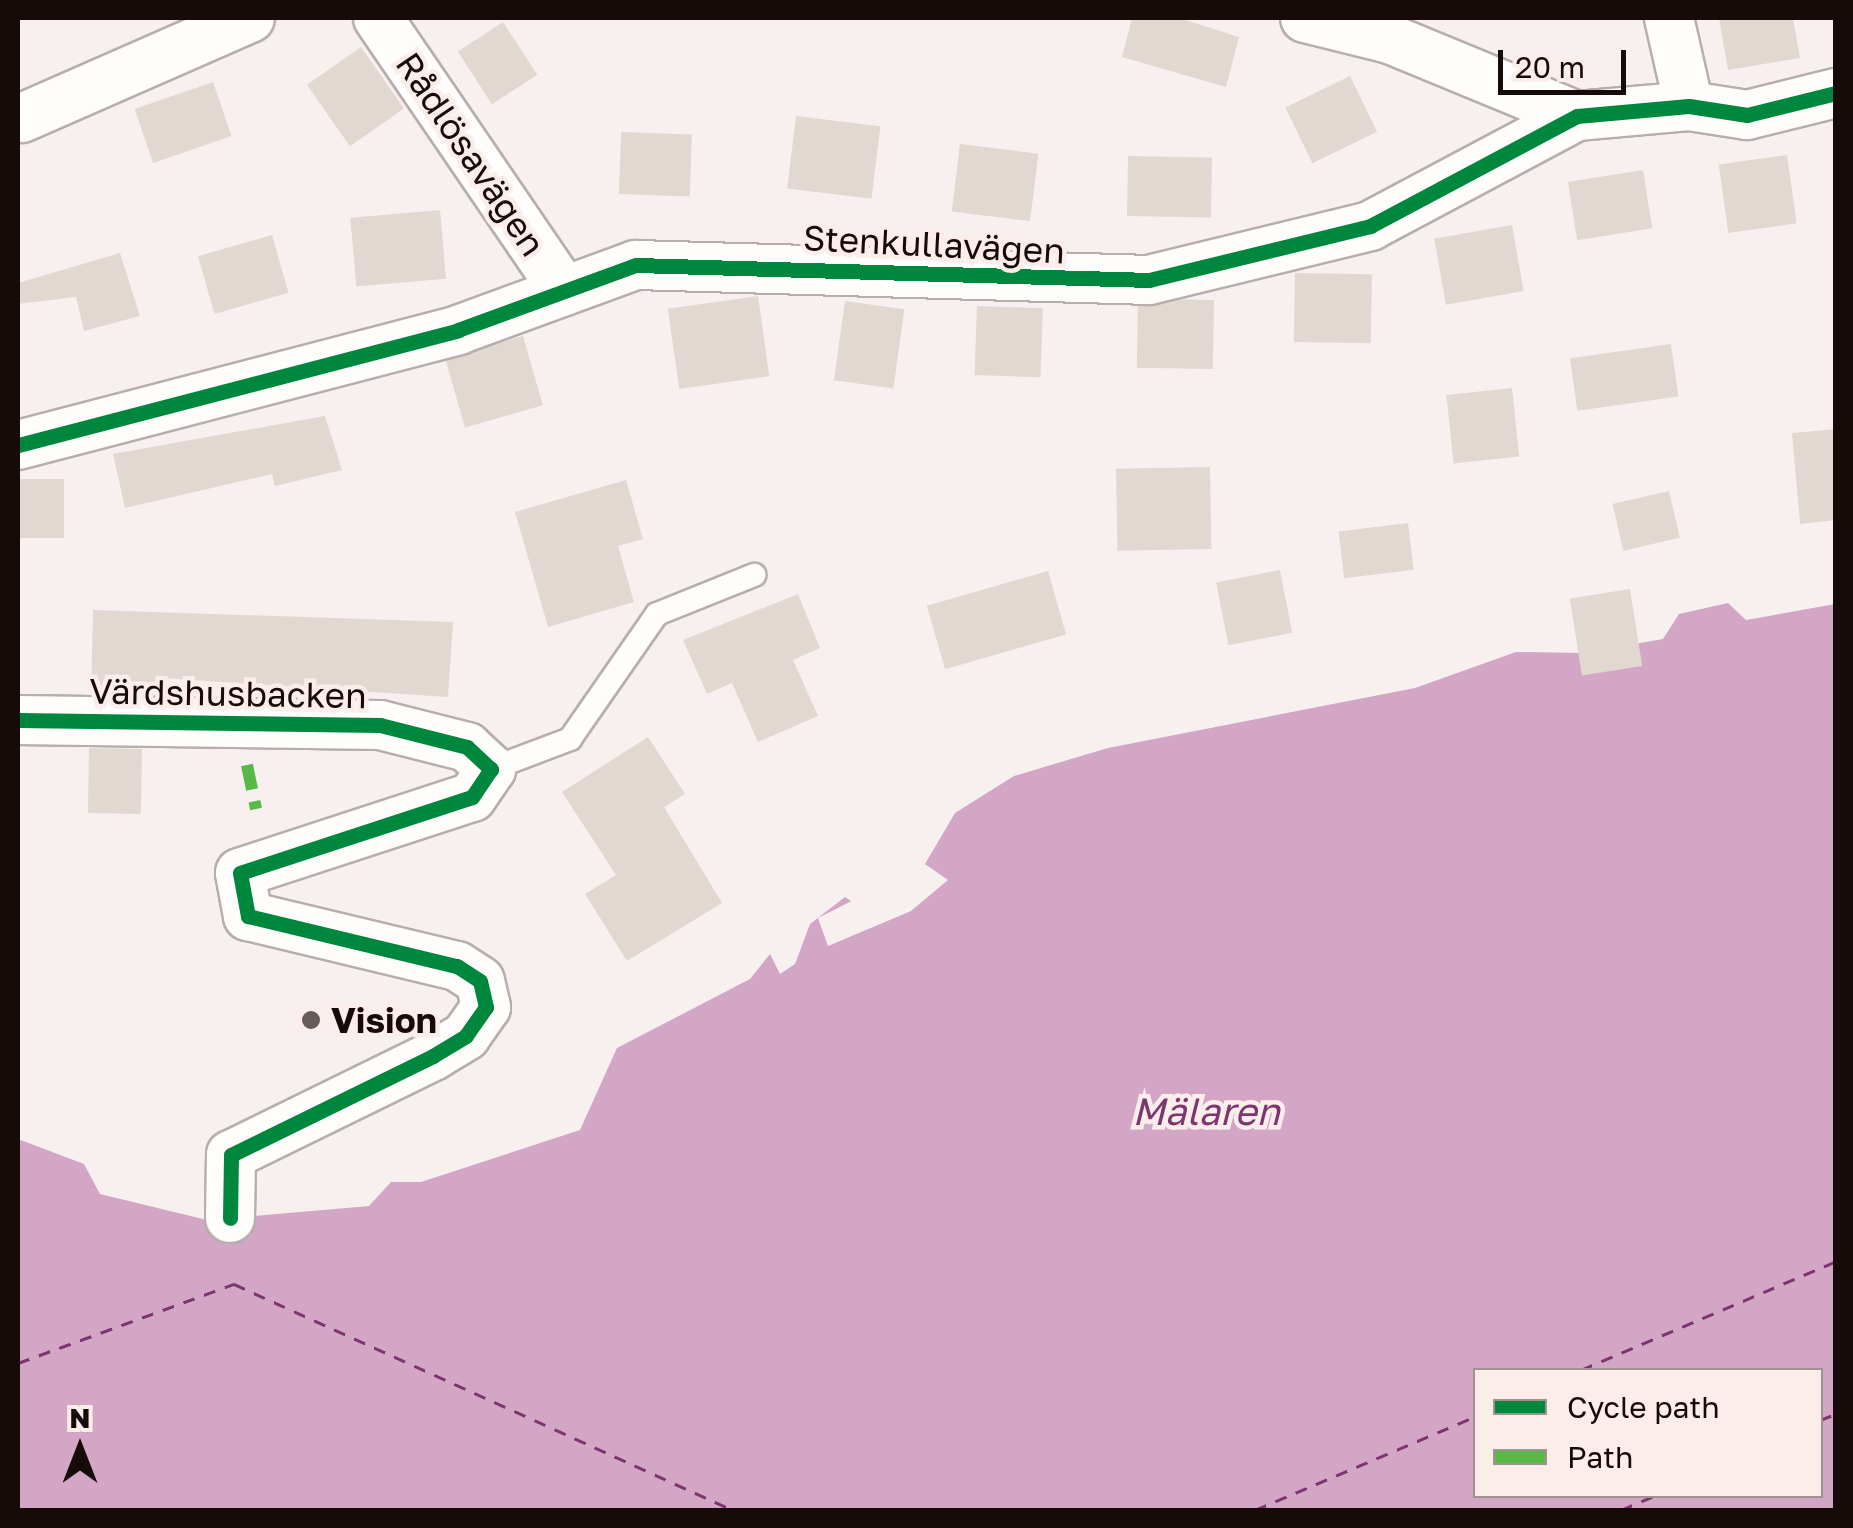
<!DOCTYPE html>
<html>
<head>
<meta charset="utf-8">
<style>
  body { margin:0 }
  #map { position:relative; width:1853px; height:1528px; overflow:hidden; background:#f7f0ee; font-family:"Golos Text",sans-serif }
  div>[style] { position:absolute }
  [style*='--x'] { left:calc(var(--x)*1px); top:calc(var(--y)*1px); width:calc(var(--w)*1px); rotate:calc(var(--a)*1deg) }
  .water>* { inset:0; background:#d3a6c5 }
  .pier>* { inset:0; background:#f7f0ee }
  .ferry>* { height:2.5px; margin-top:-1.25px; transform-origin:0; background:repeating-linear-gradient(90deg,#7d356f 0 12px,transparent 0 22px) }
  .building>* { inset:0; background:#e2d8d2; transform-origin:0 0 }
  .roads { filter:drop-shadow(2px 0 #b7aeac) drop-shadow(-2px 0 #b7aeac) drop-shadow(0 2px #b7aeac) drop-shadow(0 -2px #b7aeac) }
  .service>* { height:22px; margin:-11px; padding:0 11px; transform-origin:11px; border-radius:11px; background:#fefdfc }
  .minor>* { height:48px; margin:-24px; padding:0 24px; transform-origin:24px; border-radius:24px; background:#fefdfc }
  .quiet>* { height:12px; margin-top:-6px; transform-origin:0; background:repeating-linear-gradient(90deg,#58b947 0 25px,transparent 0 37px) }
  .cycleway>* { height:15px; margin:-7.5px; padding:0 7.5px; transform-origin:7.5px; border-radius:7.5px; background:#00873e }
  .dots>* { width:28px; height:28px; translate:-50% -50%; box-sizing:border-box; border:5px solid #fbedea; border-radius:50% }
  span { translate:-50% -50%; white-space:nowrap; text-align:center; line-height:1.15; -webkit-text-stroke:9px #fbedea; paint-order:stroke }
  .street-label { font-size:35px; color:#160b09 }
  .poi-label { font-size:35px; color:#160b09; font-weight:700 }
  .left { translate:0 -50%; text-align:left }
  .water-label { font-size:38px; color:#7d356f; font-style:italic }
  .frame { position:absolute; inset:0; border:20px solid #160b09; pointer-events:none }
  .legend { position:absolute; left:1473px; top:1368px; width:350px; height:130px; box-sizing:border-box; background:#fbedea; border:2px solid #9f9390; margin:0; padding:12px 18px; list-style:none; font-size:30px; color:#160b09 }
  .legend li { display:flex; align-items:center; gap:20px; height:50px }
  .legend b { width:50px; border:2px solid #9f9390 }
  .north { position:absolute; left:30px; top:1398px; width:100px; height:100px; -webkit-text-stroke:8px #fbedea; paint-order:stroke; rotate:0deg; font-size:28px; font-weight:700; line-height:40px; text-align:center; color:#160b09 }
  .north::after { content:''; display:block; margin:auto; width:35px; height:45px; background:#160b09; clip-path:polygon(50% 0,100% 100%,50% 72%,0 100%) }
  .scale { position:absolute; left:1498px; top:50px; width:128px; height:45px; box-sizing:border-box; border:5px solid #160b09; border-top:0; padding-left:12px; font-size:30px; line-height:35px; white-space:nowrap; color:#160b09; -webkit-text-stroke:8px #fbedea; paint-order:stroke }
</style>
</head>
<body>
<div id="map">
  <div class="water">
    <div style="clip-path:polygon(evenodd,1728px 603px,1746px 620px,1835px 604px,1835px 1510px,18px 1510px,18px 1139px,84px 1164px,100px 1194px,207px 1220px,369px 1206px,391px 1182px,421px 1182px,580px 1130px,617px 1048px,750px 979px,770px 954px,780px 974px,795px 964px,810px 924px,845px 897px,855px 904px,891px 890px,925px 864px,955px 813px,1014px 776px,1108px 748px,1415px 688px,1516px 652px,1583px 653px,1663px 639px,1679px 614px,1728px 603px,1476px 1370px,1820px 1370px,1820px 1496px,1476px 1496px,1476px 1370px)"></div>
  </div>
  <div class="pier">
    <div style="clip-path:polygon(925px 864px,948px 880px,911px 911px,828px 946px,818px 918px)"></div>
  </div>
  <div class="ferry">
    <div style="--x:18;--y:1363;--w:230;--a:-20.1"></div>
    <div style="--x:234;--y:1284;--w:548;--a:24.37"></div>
    <div style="--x:1581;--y:1370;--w:277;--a:-23.1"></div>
    <div style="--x:1820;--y:1420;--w:17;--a:-21"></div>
    <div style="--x:1255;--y:1510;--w:240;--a:-23"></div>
    <div style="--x:1621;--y:1510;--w:36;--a:-23"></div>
  </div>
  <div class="building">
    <div style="clip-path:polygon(1132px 18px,1179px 18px,1239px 37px,1226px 87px,1122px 57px)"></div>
    <div style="clip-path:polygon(1719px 18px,1793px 18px,1800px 58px,1728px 70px)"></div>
    <div style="left:503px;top:22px;width:63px;height:54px;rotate:57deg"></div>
    <div style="left:361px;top:47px;width:75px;height:66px;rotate:55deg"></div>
    <div style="left:1350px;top:76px;width:62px;height:72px;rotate:64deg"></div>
    <div style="left:213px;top:82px;width:57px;height:83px;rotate:71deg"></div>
    <div style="left:796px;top:116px;width:85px;height:73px;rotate:7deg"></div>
    <div style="left:621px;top:132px;width:71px;height:62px;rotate:2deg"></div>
    <div style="left:960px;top:144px;width:79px;height:68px;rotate:7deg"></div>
    <div style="left:1787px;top:155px;width:69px;height:69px;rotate:82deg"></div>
    <div style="left:1128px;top:156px;width:84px;height:60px;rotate:1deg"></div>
    <div style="left:1643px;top:170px;width:59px;height:76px;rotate:81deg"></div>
    <div style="left:440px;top:210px;width:69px;height:90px;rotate:85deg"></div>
    <div style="left:1512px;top:225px;width:67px;height:79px;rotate:80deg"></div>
    <div style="left:272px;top:235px;width:60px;height:77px;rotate:74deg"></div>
    <div style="clip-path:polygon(120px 253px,140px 316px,84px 331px,76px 297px,18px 304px,18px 283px)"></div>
    <div style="left:1295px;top:273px;width:77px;height:69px;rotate:1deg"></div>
    <div style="left:758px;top:296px;width:81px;height:91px;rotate:82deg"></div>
    <div style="left:1214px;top:300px;width:69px;height:76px;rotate:91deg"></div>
    <div style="left:845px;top:301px;width:60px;height:80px;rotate:8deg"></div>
    <div style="left:977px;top:306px;width:66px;height:69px;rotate:2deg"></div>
    <div style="left:523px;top:336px;width:72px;height:81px;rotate:74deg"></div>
    <div style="left:1671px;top:344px;width:53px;height:102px;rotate:82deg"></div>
    <div style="left:1512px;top:388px;width:69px;height:66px;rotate:84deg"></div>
    <div style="clip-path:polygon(325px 416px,342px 470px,275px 486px,272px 474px,125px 508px,113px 454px)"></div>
    <div style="clip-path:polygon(1836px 429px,1836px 520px,1800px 524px,1792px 433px)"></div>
    <div style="left:1210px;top:467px;width:82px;height:94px;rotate:89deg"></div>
    <div style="left:18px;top:479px;width:46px;height:59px"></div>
    <div style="clip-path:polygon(626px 480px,643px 539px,618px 546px,634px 602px,548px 627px,515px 512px)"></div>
    <div style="left:1669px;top:491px;width:48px;height:58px;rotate:77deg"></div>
    <div style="left:1408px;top:523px;width:47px;height:70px;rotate:83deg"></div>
    <div style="left:1280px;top:570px;width:64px;height:65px;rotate:79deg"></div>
    <div style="left:1048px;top:571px;width:66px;height:126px;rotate:74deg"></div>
    <div style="left:1630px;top:589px;width:78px;height:61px;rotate:81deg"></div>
    <div style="clip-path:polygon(798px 594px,820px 648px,793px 660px,818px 716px,758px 742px,732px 683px,707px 694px,683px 640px)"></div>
    <div style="clip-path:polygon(93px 610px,453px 622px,448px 697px,161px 678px,161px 691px,91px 694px)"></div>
    <div style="clip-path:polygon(648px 737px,685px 794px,664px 807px,722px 903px,627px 961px,585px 894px,616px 875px,562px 792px)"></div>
    <div style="left:89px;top:748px;width:53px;height:65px;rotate:1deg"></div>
  </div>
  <div class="roads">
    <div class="service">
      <div style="--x:491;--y:769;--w:85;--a:-20.8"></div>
      <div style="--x:570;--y:739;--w:152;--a:-55.2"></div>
      <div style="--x:657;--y:614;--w:105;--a:-21.9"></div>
    </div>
    <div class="minor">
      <div style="--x:378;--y:18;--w:330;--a:55.7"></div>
      <div style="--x:1305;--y:18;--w:88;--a:13.9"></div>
      <div style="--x:1390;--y:39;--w:202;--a:22.4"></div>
      <div style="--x:1669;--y:18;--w:90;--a:77.2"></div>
      <div style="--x:22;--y:118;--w:249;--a:-23.7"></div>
      <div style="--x:18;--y:445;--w:455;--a:-14.6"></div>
      <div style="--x:458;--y:330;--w:189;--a:-20.1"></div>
      <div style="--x:636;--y:265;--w:513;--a:1.67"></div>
      <div style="--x:1149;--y:280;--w:228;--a:-13.7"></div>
      <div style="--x:1370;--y:226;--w:234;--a:-28"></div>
      <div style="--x:1577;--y:116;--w:112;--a:-5.1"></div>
      <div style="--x:1689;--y:106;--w:59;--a:8.8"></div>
      <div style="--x:1747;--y:115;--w:92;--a:-13.9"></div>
      <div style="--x:18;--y:720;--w:362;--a:0.8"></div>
      <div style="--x:380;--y:725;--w:90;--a:14.2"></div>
      <div style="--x:467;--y:747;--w:33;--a:43"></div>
      <div style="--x:491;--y:769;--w:34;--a:124"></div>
      <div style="--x:472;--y:797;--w:244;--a:161.9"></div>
      <div style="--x:240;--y:873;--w:44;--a:79.5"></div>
      <div style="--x:248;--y:916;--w:215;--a:13.5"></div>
      <div style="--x:457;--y:966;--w:27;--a:33"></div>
      <div style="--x:480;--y:981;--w:27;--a:77"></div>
      <div style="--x:486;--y:1007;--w:35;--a:125"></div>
      <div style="--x:466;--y:1036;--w:39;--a:149"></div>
      <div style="--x:433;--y:1056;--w:225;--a:153.9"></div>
      <div style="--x:231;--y:1155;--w:63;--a:90.9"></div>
    </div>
  </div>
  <div class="quiet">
    <div style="--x:247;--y:765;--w:45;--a:78.4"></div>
  </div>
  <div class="cycleway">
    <div style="--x:18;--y:445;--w:455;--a:-14.6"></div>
    <div style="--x:458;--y:330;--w:189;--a:-20.1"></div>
    <div style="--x:636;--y:265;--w:513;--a:1.67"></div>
    <div style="--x:1149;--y:280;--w:228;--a:-13.7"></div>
    <div style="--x:1370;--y:226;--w:234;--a:-28"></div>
    <div style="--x:1577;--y:116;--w:112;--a:-5.1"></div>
    <div style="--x:1689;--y:106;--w:59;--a:8.8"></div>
    <div style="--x:1747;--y:115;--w:92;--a:-13.9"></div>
    <div style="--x:18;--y:720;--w:362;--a:0.8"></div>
    <div style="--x:380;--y:725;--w:90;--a:14.2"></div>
    <div style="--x:467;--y:747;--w:33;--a:43"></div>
    <div style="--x:491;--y:769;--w:34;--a:124"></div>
    <div style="--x:472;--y:797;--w:244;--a:161.9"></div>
    <div style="--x:240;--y:873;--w:44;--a:79.5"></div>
    <div style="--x:248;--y:916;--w:215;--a:13.5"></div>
    <div style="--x:457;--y:966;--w:27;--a:33"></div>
    <div style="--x:480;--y:981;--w:27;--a:77"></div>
    <div style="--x:486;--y:1007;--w:35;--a:125"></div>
    <div style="--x:466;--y:1036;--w:39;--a:149"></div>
    <div style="--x:433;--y:1056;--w:225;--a:153.9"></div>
    <div style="--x:231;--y:1155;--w:63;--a:90.9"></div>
  </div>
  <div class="dots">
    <div style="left:311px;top:1020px;background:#655b59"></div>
  </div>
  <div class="street-label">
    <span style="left:471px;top:154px;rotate:56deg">Rådlösavägen</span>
    <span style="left:934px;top:244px;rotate:3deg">Stenkullavägen</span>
    <span style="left:228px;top:693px;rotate:1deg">Värdshusbacken</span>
  </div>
  <div class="poi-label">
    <span class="left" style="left:331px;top:1020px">Vision</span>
  </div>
  <div class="water-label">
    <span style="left:1206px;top:1111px">Mälaren</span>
  </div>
  <div class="frame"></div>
  <ul class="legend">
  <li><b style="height:12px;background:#00873e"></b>Cycle path</li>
  <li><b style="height:12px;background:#58b947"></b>Path</li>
  </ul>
  <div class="north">N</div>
  <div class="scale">20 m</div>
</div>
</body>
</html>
